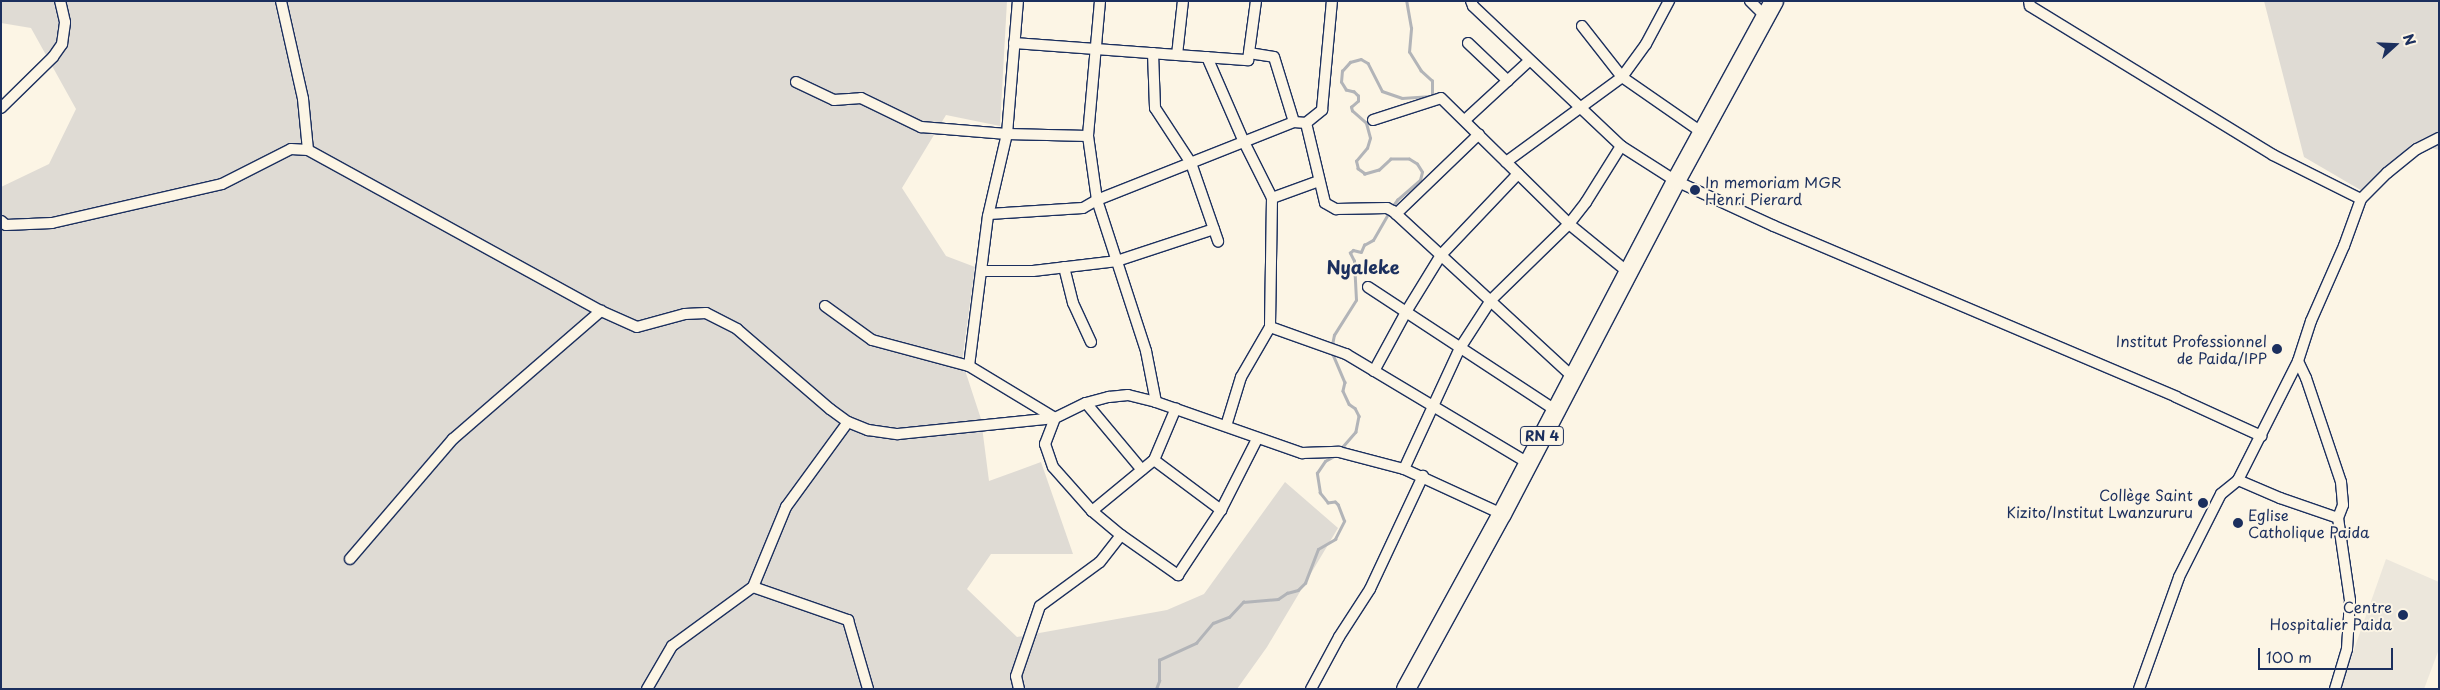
<!DOCTYPE html>
<html>
<head>
<meta charset="utf-8">
<style>
  body { margin:0 }
  #map { position:relative; width:2440px; height:690px; overflow:hidden; background:#fcf5e5; font-family:"Playpen Sans",sans-serif }
  div>[style] { position:absolute }
  [style*='--x'] { left:calc(var(--x)*1px); top:calc(var(--y)*1px); width:calc(var(--w)*1px); rotate:calc(var(--a)*1deg) }
  .built>* { inset:0; background:#ece7dc }
  .green>* { inset:0; background:#dfdbd4 }
  .stream>* { height:2.5px; margin:-1.25px; padding:0 1.25px; transform-origin:1.25px; border-radius:1.25px; background:#b2b4b8 }
  .roads { filter:drop-shadow(1px 0 #1b2f5e) drop-shadow(-1px 0 #1b2f5e) drop-shadow(0 1px #1b2f5e) drop-shadow(0 -1px #1b2f5e) }
  .minor>* { height:10px; margin:-5px; padding:0 5px; transform-origin:5px; border-radius:5px; background:#fcf5e5 }
  .trunk>* { height:18px; margin:-9px; padding:0 9px; transform-origin:9px; border-radius:9px; background:#fcf5e5 }
  .dots>* { width:14px; height:14px; translate:-50% -50%; box-sizing:border-box; border:2px solid #fcf5e5; border-radius:50% }
  span { translate:-50% -50%; white-space:nowrap; text-align:center; line-height:1.15; -webkit-text-stroke:4px #fcf5e5; paint-order:stroke }
  .shield-label span { padding:1px 4px; background:#fcf5e5; border:1px solid; border-radius:4px; -webkit-text-stroke-width:0 }
  .shield-label { font-size:14px; color:#1b2f5e; font-weight:700 }
  .poi-label { font-size:15px; color:#1b2f5e }
  .left { translate:0 -50%; text-align:left }
  .right { translate:-100% -50%; text-align:right }
  .quarter-label { font-size:18px; color:#1b2f5e; font-weight:700 }
  .frame { position:absolute; inset:0; border:2px solid #1b2f5e; pointer-events:none }
  .north { position:absolute; left:2370px; top:20px; width:50px; height:50px; -webkit-text-stroke:4px #fcf5e5; paint-order:stroke; rotate:70deg; font-size:14px; font-weight:700; line-height:20px; text-align:center; color:#1b2f5e }
  .north::after { content:''; display:block; margin:auto; width:18px; height:22px; background:#1b2f5e; clip-path:polygon(50% 0,100% 100%,50% 72%,0 100%) }
  .scale { position:absolute; left:2258px; top:648px; width:135px; height:22px; box-sizing:border-box; border:2px solid #1b2f5e; border-top:0; padding-left:6px; font-size:15px; line-height:18px; white-space:nowrap; color:#1b2f5e; -webkit-text-stroke:4px #fcf5e5; paint-order:stroke }
</style>
</head>
<body>
<div id="map">
  <div class="built">
    <div style="clip-path:polygon(2386px 559px,2439px 582px,2439px 649px,2424px 689px,2340px 689px)"></div>
  </div>
  <div class="green">
    <div style="clip-path:polygon(1px 1px,1007px 1px,1000px 126px,946px 115px,902px 188px,946px 256px,975px 267px,962px 361px,981px 419px,989px 481px,1041px 462px,1073px 554px,991px 554px,967px 589px,1017px 637px,1167px 610px,1204px 594px,1285px 482px,1338px 528px,1267px 647px,1237px 689px,1px 689px,1px 187px,49px 164px,76px 109px,31px 28px,1px 23px)"></div>
    <div style="clip-path:polygon(2264px 1px,2439px 1px,2439px 150px,2413px 143px,2364px 192px,2304px 157px)"></div>
  </div>
  <div class="stream">
    <div style="--x:1392;--y:207;--w:9;--a:-54"></div>
    <div style="--x:1397;--y:200;--w:30;--a:-41"></div>
    <div style="--x:1420;--y:180;--w:8;--a:-76"></div>
    <div style="--x:1422;--y:172;--w:9;--a:-122"></div>
    <div style="--x:1417;--y:164;--w:9;--a:-148"></div>
    <div style="--x:1409;--y:159;--w:18;--a:180"></div>
    <div style="--x:1391;--y:159;--w:16;--a:137"></div>
    <div style="--x:1379;--y:170;--w:15;--a:164"></div>
    <div style="--x:1365;--y:174;--w:9;--a:-144"></div>
    <div style="--x:1358;--y:169;--w:8;--a:-104"></div>
    <div style="--x:1356;--y:161;--w:17;--a:-50"></div>
    <div style="--x:1367;--y:148;--w:10;--a:-73"></div>
    <div style="--x:1370;--y:138;--w:16;--a:-105"></div>
    <div style="--x:1366;--y:123;--w:18;--a:-139"></div>
    <div style="--x:1352;--y:111;--w:4;--a:-104"></div>
    <div style="--x:1351;--y:107;--w:9;--a:-41"></div>
    <div style="--x:1358;--y:101;--w:5;--a:-90"></div>
    <div style="--x:1358;--y:96;--w:6;--a:-135"></div>
    <div style="--x:1354;--y:92;--w:8;--a:-166"></div>
    <div style="--x:1346;--y:90;--w:9;--a:-122"></div>
    <div style="--x:1341;--y:82;--w:11;--a:-85"></div>
    <div style="--x:1342;--y:71;--w:12;--a:-48"></div>
    <div style="--x:1350;--y:62;--w:11;--a:-15"></div>
    <div style="--x:1361;--y:59;--w:8;--a:30"></div>
    <div style="--x:1368;--y:63;--w:31;--a:63"></div>
    <div style="--x:1382;--y:91;--w:21;--a:19"></div>
    <div style="--x:1402;--y:98;--w:30;--a:-4"></div>
    <div style="--x:1432;--y:96;--w:15;--a:-90"></div>
    <div style="--x:1432;--y:81;--w:15;--a:-138"></div>
    <div style="--x:1421;--y:71;--w:22;--a:-122"></div>
    <div style="--x:1409;--y:52;--w:24;--a:-85"></div>
    <div style="--x:1411;--y:28;--w:27;--a:-100"></div>
    <div style="--x:1332;--y:345;--w:10;--a:-79"></div>
    <div style="--x:1334;--y:335;--w:41;--a:-57.8"></div>
    <div style="--x:1356;--y:300;--w:39;--a:-93"></div>
    <div style="--x:1354;--y:261;--w:9;--a:-117"></div>
    <div style="--x:1350;--y:253;--w:4;--a:-45"></div>
    <div style="--x:1353;--y:250;--w:8;--a:14"></div>
    <div style="--x:1361;--y:252;--w:8;--a:-67"></div>
    <div style="--x:1364;--y:245;--w:10;--a:-29"></div>
    <div style="--x:1373;--y:240;--w:32;--a:-60"></div>
    <div style="--x:1332;--y:352;--w:33;--a:67"></div>
    <div style="--x:1345;--y:382;--w:9;--a:103"></div>
    <div style="--x:1343;--y:391;--w:14;--a:65"></div>
    <div style="--x:1349;--y:404;--w:7;--a:34"></div>
    <div style="--x:1355;--y:408;--w:9;--a:63"></div>
    <div style="--x:1359;--y:416;--w:16;--a:101"></div>
    <div style="--x:1356;--y:432;--w:23;--a:131"></div>
    <div style="--x:1156;--y:689;--w:9;--a:-69"></div>
    <div style="--x:1159;--y:681;--w:21;--a:-90"></div>
    <div style="--x:1159;--y:660;--w:41;--a:-24.7"></div>
    <div style="--x:1196;--y:643;--w:26;--a:-50"></div>
    <div style="--x:1213;--y:623;--w:17;--a:-21"></div>
    <div style="--x:1229;--y:617;--w:21;--a:-47"></div>
    <div style="--x:1243;--y:602;--w:35;--a:-5"></div>
    <div style="--x:1278;--y:599;--w:11;--a:-34"></div>
    <div style="--x:1287;--y:593;--w:11;--a:-15"></div>
    <div style="--x:1298;--y:590;--w:10;--a:-45"></div>
    <div style="--x:1305;--y:583;--w:36;--a:-69"></div>
    <div style="--x:1318;--y:549;--w:20;--a:-30"></div>
    <div style="--x:1335;--y:539;--w:20;--a:-63"></div>
    <div style="--x:1344;--y:521;--w:17;--a:-111"></div>
    <div style="--x:1338;--y:505;--w:4;--a:-135"></div>
    <div style="--x:1335;--y:502;--w:7;--a:172"></div>
    <div style="--x:1328;--y:503;--w:13;--a:-129"></div>
    <div style="--x:1320;--y:493;--w:20;--a:-99"></div>
    <div style="--x:1317;--y:473;--w:14;--a:-56"></div>
    <div style="--x:1325;--y:461;--w:10;--a:-29"></div>
  </div>
  <div class="roads">
    <div class="minor">
      <div style="--x:281;--y:1;--w:100;--a:77.3"></div>
      <div style="--x:303;--y:99;--w:51;--a:84.4"></div>
      <div style="--x:1100;--y:1;--w:136;--a:95.1"></div>
      <div style="--x:1088;--y:136;--w:65;--a:82"></div>
      <div style="--x:1097;--y:200;--w:159;--a:72"></div>
      <div style="--x:1146;--y:351;--w:52;--a:78.9"></div>
      <div style="--x:1471;--y:1;--w:5;--a:68"></div>
      <div style="--x:1473;--y:6;--w:204;--a:43.4"></div>
      <div style="--x:1621;--y:146;--w:65;--a:32.5"></div>
      <div style="--x:1676;--y:181;--w:108;--a:24.7"></div>
      <div style="--x:1774;--y:226;--w:437;--a:23"></div>
      <div style="--x:2176;--y:397;--w:94;--a:24.6"></div>
      <div style="--x:1750;--y:1;--w:23;--a:45"></div>
      <div style="--x:2029;--y:1;--w:5;--a:79"></div>
      <div style="--x:2030;--y:6;--w:285;--a:31.5"></div>
      <div style="--x:2273;--y:155;--w:98;--a:26.6"></div>
      <div style="--x:1582;--y:26;--w:65;--a:51.9"></div>
      <div style="--x:1622;--y:77;--w:98;--a:34.7"></div>
      <div style="--x:1014;--y:43;--w:235;--a:4.2"></div>
      <div style="--x:1248;--y:60;--w:60;--a:-82.3"></div>
      <div style="--x:1468;--y:43;--w:55;--a:43.5"></div>
      <div style="--x:1153;--y:53;--w:55;--a:87.9"></div>
      <div style="--x:1155;--y:108;--w:66;--a:56.8"></div>
      <div style="--x:1191;--y:163;--w:83;--a:70.9"></div>
      <div style="--x:1249;--y:53;--w:25;--a:9"></div>
      <div style="--x:1274;--y:57;--w:68;--a:72.9"></div>
      <div style="--x:1177;--y:55;--w:54;--a:-83.7"></div>
      <div style="--x:1207;--y:57;--w:93;--a:66.5"></div>
      <div style="--x:1244;--y:142;--w:63;--a:63.4"></div>
      <div style="--x:1272;--y:198;--w:129;--a:90.9"></div>
      <div style="--x:1270;--y:327;--w:58;--a:120.1"></div>
      <div style="--x:1241;--y:377;--w:51;--a:107"></div>
      <div style="--x:796;--y:82;--w:42;--a:25.3"></div>
      <div style="--x:834;--y:100;--w:27;--a:-4"></div>
      <div style="--x:861;--y:98;--w:67;--a:25.8"></div>
      <div style="--x:921;--y:127;--w:86;--a:4.7"></div>
      <div style="--x:1007;--y:134;--w:81;--a:1.4"></div>
      <div style="--x:1;--y:108;--w:73;--a:-44.4"></div>
      <div style="--x:53;--y:57;--w:16;--a:-55"></div>
      <div style="--x:62;--y:44;--w:22;--a:-82"></div>
      <div style="--x:65;--y:22;--w:22;--a:-103"></div>
      <div style="--x:1373;--y:120;--w:71;--a:-17.9"></div>
      <div style="--x:1441;--y:98;--w:180;--a:44.5"></div>
      <div style="--x:1569;--y:224;--w:77;--a:39.2"></div>
      <div style="--x:1465;--y:120;--w:88;--a:-42.7"></div>
      <div style="--x:1306;--y:123;--w:21;--a:-39"></div>
      <div style="--x:1322;--y:110;--w:109;--a:-84.8"></div>
      <div style="--x:1506;--y:162;--w:144;--a:-36.2"></div>
      <div style="--x:1622;--y:77;--w:41;--a:-54"></div>
      <div style="--x:1646;--y:44;--w:49;--a:-61.9"></div>
      <div style="--x:1272;--y:198;--w:50;--a:-19.9"></div>
      <div style="--x:989;--y:214;--w:94;--a:-3.7"></div>
      <div style="--x:1083;--y:208;--w:16;--a:-30"></div>
      <div style="--x:1097;--y:200;--w:212;--a:-21.6"></div>
      <div style="--x:1294;--y:122;--w:12;--a:5"></div>
      <div style="--x:1306;--y:123;--w:82;--a:76.6"></div>
      <div style="--x:1325;--y:203;--w:13;--a:29"></div>
      <div style="--x:1336;--y:209;--w:51;--a:-1.1"></div>
      <div style="--x:1387;--y:208;--w:7;--a:27"></div>
      <div style="--x:1393;--y:211;--w:245;--a:42.7"></div>
      <div style="--x:1396;--y:214;--w:115;--a:-43.9"></div>
      <div style="--x:1;--y:221;--w:6;--a:39"></div>
      <div style="--x:6;--y:225;--w:46;--a:-2.5"></div>
      <div style="--x:52;--y:223;--w:174;--a:-12.9"></div>
      <div style="--x:222;--y:184;--w:77;--a:-26.9"></div>
      <div style="--x:291;--y:149;--w:17;--a:3"></div>
      <div style="--x:308;--y:150;--w:334;--a:28.8"></div>
      <div style="--x:601;--y:311;--w:39;--a:24"></div>
      <div style="--x:637;--y:327;--w:50;--a:-15.2"></div>
      <div style="--x:685;--y:314;--w:21;--a:-3"></div>
      <div style="--x:706;--y:313;--w:35;--a:27"></div>
      <div style="--x:737;--y:329;--w:123;--a:40.7"></div>
      <div style="--x:830;--y:409;--w:22;--a:36"></div>
      <div style="--x:848;--y:422;--w:22;--a:22"></div>
      <div style="--x:868;--y:430;--w:30;--a:8"></div>
      <div style="--x:898;--y:434;--w:158;--a:-5.8"></div>
      <div style="--x:1055;--y:418;--w:34;--a:-26"></div>
      <div style="--x:1086;--y:403;--w:24;--a:-15"></div>
      <div style="--x:1109;--y:397;--w:19;--a:-6"></div>
      <div style="--x:1128;--y:395;--w:29;--a:14"></div>
      <div style="--x:1156;--y:402;--w:155;--a:19.3"></div>
      <div style="--x:1302;--y:453;--w:37;--a:-2"></div>
      <div style="--x:1339;--y:452;--w:67;--a:14.7"></div>
      <div style="--x:1404;--y:469;--w:108;--a:24.7"></div>
      <div style="--x:1064;--y:267;--w:37;--a:76"></div>
      <div style="--x:1073;--y:303;--w:43;--a:65.2"></div>
      <div style="--x:982;--y:271;--w:51;--a:0"></div>
      <div style="--x:1033;--y:271;--w:85;--a:-6.8"></div>
      <div style="--x:1117;--y:261;--w:102;--a:-18.3"></div>
      <div style="--x:1368;--y:287;--w:224;--a:33.3"></div>
      <div style="--x:825;--y:306;--w:58;--a:35.9"></div>
      <div style="--x:872;--y:340;--w:100;--a:15"></div>
      <div style="--x:969;--y:366;--w:100;--a:31.2"></div>
      <div style="--x:1055;--y:418;--w:28;--a:111"></div>
      <div style="--x:1045;--y:444;--w:24;--a:71"></div>
      <div style="--x:1053;--y:467;--w:59;--a:48.4"></div>
      <div style="--x:1092;--y:511;--w:38;--a:40"></div>
      <div style="--x:1121;--y:535;--w:70;--a:35.1"></div>
      <div style="--x:1178;--y:575;--w:78;--a:-56.5"></div>
      <div style="--x:1221;--y:510;--w:80;--a:-63.1"></div>
      <div style="--x:1270;--y:327;--w:81;--a:19.6"></div>
      <div style="--x:1346;--y:354;--w:212;--a:30.9"></div>
      <div style="--x:2298;--y:361;--w:19;--a:65"></div>
      <div style="--x:2306;--y:378;--w:110;--a:71.4"></div>
      <div style="--x:2341;--y:482;--w:23;--a:85"></div>
      <div style="--x:2343;--y:505;--w:14;--a:111"></div>
      <div style="--x:2338;--y:518;--w:83;--a:81.7"></div>
      <div style="--x:2350;--y:600;--w:49;--a:93.5"></div>
      <div style="--x:2347;--y:649;--w:42;--a:106.7"></div>
      <div style="--x:969;--y:366;--w:151;--a:-82.8"></div>
      <div style="--x:988;--y:216;--w:84;--a:-77"></div>
      <div style="--x:1007;--y:134;--w:133;--a:-85.3"></div>
      <div style="--x:1374;--y:371;--w:67;--a:-61.5"></div>
      <div style="--x:1406;--y:312;--w:67;--a:-58.4"></div>
      <div style="--x:1441;--y:255;--w:112;--a:-46.5"></div>
      <div style="--x:1086;--y:403;--w:87;--a:50.1"></div>
      <div style="--x:1154;--y:460;--w:84;--a:36.7"></div>
      <div style="--x:1404;--y:469;--w:133;--a:-65.2"></div>
      <div style="--x:1460;--y:348;--w:57;--a:-57.1"></div>
      <div style="--x:1491;--y:300;--w:109;--a:-44.3"></div>
      <div style="--x:1569;--y:224;--w:28;--a:-52"></div>
      <div style="--x:1586;--y:202;--w:66;--a:-58"></div>
      <div style="--x:2238;--y:480;--w:46;--a:23.2"></div>
      <div style="--x:2280;--y:498;--w:61;--a:19"></div>
      <div style="--x:1092;--y:511;--w:80;--a:-39.4"></div>
      <div style="--x:1154;--y:460;--w:56;--a:-67.1"></div>
      <div style="--x:350;--y:559;--w:158;--a:-49.4"></div>
      <div style="--x:453;--y:439;--w:196;--a:-40.9"></div>
      <div style="--x:753;--y:587;--w:101;--a:19.2"></div>
      <div style="--x:848;--y:620;--w:72;--a:73.8"></div>
      <div style="--x:647;--y:689;--w:50;--a:-59.8"></div>
      <div style="--x:672;--y:646;--w:100;--a:-36.1"></div>
      <div style="--x:753;--y:587;--w:87;--a:-67.6"></div>
      <div style="--x:786;--y:507;--w:105;--a:-53.9"></div>
      <div style="--x:1019;--y:689;--w:13;--a:-103"></div>
      <div style="--x:1016;--y:676;--w:74;--a:-71.1"></div>
      <div style="--x:1040;--y:606;--w:74;--a:-36.3"></div>
      <div style="--x:1100;--y:562;--w:34;--a:-52"></div>
      <div style="--x:1311;--y:689;--w:59;--a:-61.7"></div>
      <div style="--x:1339;--y:637;--w:57;--a:-57.1"></div>
      <div style="--x:1370;--y:589;--w:125;--a:-64.9"></div>
      <div style="--x:2139;--y:689;--w:119;--a:-70.3"></div>
      <div style="--x:2179;--y:577;--w:93;--a:-63.2"></div>
      <div style="--x:2221;--y:494;--w:22;--a:-39"></div>
      <div style="--x:2238;--y:480;--w:133;--a:-63.2"></div>
      <div style="--x:2298;--y:361;--w:42;--a:-72"></div>
      <div style="--x:2311;--y:321;--w:82;--a:-66.3"></div>
      <div style="--x:2344;--y:246;--w:50;--a:-70.1"></div>
      <div style="--x:2361;--y:199;--w:37;--a:-45"></div>
      <div style="--x:2387;--y:173;--w:38;--a:-39"></div>
      <div style="--x:2417;--y:149;--w:25;--a:-27"></div>
    </div>
    <div class="trunk">
      <div style="--x:1406;--y:689;--w:200;--a:-61.3"></div>
      <div style="--x:1502;--y:514;--w:376;--a:-62.4"></div>
      <div style="--x:1676;--y:181;--w:205;--a:-61.4"></div>
    </div>
  </div>
  <div class="dots">
    <div style="left:1695px;top:190px;background:#1b2f5e"></div>
    <div style="left:2277px;top:349px;background:#1b2f5e"></div>
    <div style="left:2203px;top:503px;background:#1b2f5e"></div>
    <div style="left:2238px;top:523px;background:#1b2f5e"></div>
    <div style="left:2403px;top:615px;background:#1b2f5e"></div>
  </div>
  <div class="shield-label">
    <span style="left:1542px;top:436px">RN 4</span>
  </div>
  <div class="poi-label">
    <span class="left" style="left:1705px;top:190px">In memoriam MGR<br>Henri Pierard</span>
    <span class="right" style="left:2267px;top:349px">Institut Professionnel<br>de Paida/IPP</span>
    <span class="right" style="left:2193px;top:503px">Collège Saint<br>Kizito/Institut Lwanzururu</span>
    <span class="left" style="left:2248px;top:523px">Eglise<br>Catholique Paida</span>
    <span class="right" style="left:2392px;top:615px">Centre<br>Hospitalier Paida</span>
  </div>
  <div class="quarter-label">
    <span style="left:1363px;top:267px">Nyaleke</span>
  </div>
  <div class="frame"></div>
  <div class="north">N</div>
  <div class="scale">100 m</div>
</div>
</body>
</html>
